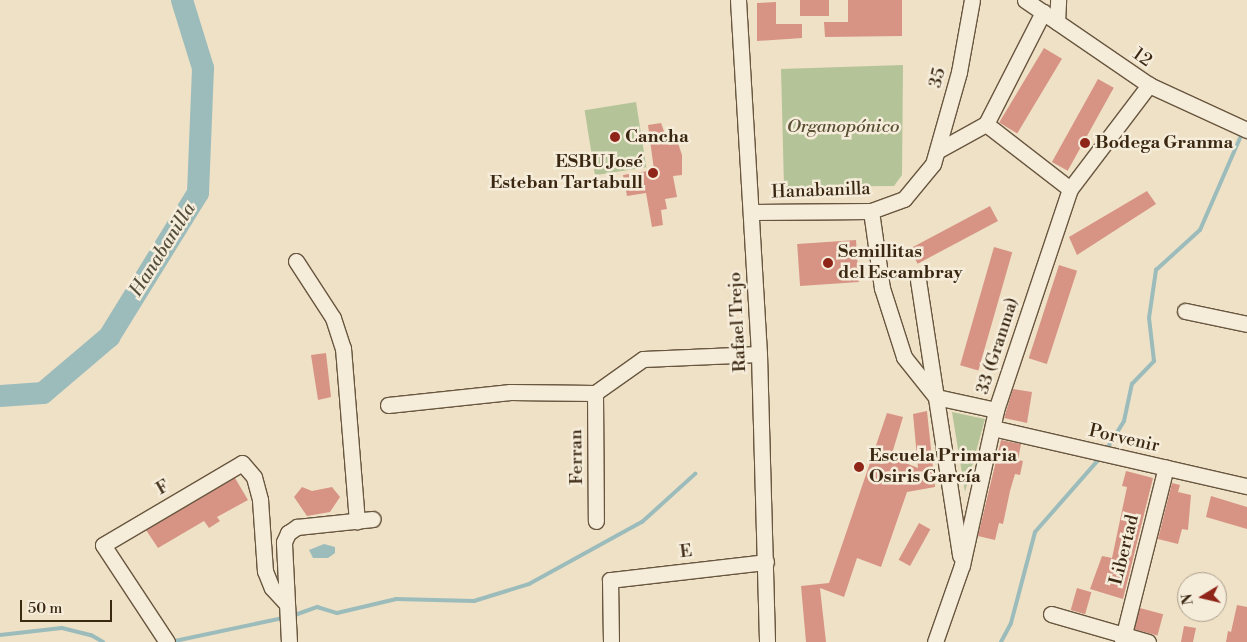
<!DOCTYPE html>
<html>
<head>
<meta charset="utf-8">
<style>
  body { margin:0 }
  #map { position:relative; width:1247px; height:642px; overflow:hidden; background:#efe1c6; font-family:"Libre Bodoni",serif }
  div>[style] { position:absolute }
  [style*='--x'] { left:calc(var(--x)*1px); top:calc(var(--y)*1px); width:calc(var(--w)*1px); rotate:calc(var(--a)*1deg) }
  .green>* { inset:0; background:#b5c398; transform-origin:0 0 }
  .water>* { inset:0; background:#9cbcbc }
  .stream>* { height:4px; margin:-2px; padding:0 2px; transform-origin:2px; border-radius:2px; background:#9cbcbc }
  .river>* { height:22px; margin:-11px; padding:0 11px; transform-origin:11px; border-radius:11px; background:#9cbcbc }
  .building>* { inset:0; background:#d79485; transform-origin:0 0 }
  .roads { filter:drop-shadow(1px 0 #68563f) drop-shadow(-1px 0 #68563f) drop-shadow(0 1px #68563f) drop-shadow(0 -1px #68563f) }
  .minor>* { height:15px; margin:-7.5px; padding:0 7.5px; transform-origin:7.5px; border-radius:7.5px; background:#f5ecda }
  .dots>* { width:14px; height:14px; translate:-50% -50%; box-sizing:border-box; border:2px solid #f5ecda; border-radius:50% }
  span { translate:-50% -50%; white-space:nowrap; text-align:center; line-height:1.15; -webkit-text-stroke:5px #f5ecda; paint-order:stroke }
  .street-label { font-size:18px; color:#3b2812 }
  .park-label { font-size:18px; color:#5a4f34; font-style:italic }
  .poi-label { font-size:18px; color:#3b2812; font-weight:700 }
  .left { translate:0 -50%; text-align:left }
  .right { translate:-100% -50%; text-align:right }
  .water-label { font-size:19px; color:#534d3c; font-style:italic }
  .north { position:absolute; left:1177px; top:572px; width:50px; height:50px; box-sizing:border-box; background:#f5ecda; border:1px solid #ab9e8a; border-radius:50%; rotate:261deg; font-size:14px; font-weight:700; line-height:20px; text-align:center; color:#3b2812 }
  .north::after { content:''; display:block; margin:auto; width:18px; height:22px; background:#8f2418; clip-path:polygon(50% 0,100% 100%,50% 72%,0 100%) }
  .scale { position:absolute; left:20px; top:600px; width:92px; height:22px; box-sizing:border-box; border:2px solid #3b2812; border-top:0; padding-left:6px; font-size:15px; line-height:18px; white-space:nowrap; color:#3b2812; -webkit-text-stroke:4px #f5ecda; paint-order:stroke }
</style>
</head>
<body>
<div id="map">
  <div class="green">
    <div style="clip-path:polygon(903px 65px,902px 175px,894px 186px,784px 187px,781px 69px)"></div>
    <div style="left:636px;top:102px;width:66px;height:52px;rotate:81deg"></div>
    <div style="clip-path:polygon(952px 412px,985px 419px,965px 492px)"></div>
  </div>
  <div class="water">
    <div style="clip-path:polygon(324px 544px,335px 547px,335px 553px,328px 558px,313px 558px,309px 550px)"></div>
  </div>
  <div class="stream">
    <div style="--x:1106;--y:450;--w:34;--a:-58"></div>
    <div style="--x:1124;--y:421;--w:38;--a:-78"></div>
    <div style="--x:1132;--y:384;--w:32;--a:-46"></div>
    <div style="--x:1154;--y:361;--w:43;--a:-96.6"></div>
    <div style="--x:1149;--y:318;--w:49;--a:-81.7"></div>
    <div style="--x:1156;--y:270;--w:59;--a:-42.3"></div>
    <div style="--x:1200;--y:230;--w:108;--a:-66.5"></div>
    <div style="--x:292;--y:616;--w:27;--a:-20"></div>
    <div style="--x:317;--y:607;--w:21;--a:17"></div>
    <div style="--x:337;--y:613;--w:61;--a:-13.3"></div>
    <div style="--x:396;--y:599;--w:78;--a:1.5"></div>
    <div style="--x:474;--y:601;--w:58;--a:-17.2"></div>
    <div style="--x:529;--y:584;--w:129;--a:-28.8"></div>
    <div style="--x:642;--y:522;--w:72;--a:-42.2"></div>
    <div style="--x:0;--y:635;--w:62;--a:-6.4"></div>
    <div style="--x:62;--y:628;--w:30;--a:14"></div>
    <div style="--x:91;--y:635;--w:14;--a:30"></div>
    <div style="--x:170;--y:642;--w:116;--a:-12"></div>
    <div style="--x:1001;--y:642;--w:21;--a:-62"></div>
    <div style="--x:1011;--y:623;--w:94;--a:-75.2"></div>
    <div style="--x:1035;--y:532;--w:100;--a:-48.7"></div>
  </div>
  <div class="river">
    <div style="--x:0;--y:396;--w:43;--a:-4"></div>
    <div style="--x:43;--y:393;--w:87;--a:-40.3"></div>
    <div style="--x:109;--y:337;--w:169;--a:-58.3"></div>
    <div style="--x:198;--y:193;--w:125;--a:-87.7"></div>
    <div style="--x:203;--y:68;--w:71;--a:-107.2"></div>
  </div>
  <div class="building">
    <div style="left:800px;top:0;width:29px;height:16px"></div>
    <div style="clip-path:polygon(848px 0,902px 0,902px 36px,825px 37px,824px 22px,848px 22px)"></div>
    <div style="clip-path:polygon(776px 2px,776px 24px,802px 24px,802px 38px,757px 41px,757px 3px)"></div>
    <div style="left:1044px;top:48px;width:21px;height:87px;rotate:31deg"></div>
    <div style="left:1098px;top:79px;width:18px;height:95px;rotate:29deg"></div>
    <div style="clip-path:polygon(661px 123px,669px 145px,678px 143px,682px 155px,682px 175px,673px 176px,677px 197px,665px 199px,667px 209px,661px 210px,663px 225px,652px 227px,646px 193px,627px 196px,623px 175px,654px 170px,648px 125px)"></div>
    <div style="clip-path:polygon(1147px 191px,1156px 204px,1077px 255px,1069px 237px)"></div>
    <div style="left:990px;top:206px;width:17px;height:91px;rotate:62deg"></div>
    <div style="left:856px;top:240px;width:42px;height:59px;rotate:86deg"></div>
    <div style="left:994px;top:247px;width:19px;height:123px;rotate:16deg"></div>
    <div style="left:1059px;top:265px;width:19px;height:98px;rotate:18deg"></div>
    <div style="clip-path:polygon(326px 353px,331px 397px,318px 400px,311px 355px)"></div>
    <div style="clip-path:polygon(1013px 389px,1032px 392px,1027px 423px,1004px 418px)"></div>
    <div style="clip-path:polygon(927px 411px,935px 487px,907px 492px,881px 567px,857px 558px,844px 597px,820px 588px,826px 642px,806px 642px,801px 586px,829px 583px,887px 413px,903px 417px,891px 457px,918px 468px,913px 414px)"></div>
    <div style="clip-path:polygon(1001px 440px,1021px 444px,1018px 460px,1023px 461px,1020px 475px,1015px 474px,1010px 491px,1003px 524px,999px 523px,995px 540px,978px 536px)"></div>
    <div style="clip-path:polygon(1126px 471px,1153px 478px,1123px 599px,1090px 589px,1102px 556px,1112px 558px,1127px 487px,1122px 486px)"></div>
    <div style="clip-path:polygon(235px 478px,248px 500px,217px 517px,220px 521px,209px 528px,204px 521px,158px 548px,146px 530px)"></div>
    <div style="clip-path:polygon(1172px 483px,1180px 485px,1178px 492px,1191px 495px,1188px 530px,1182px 529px,1178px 544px,1158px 539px)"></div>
    <div style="clip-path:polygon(302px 487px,312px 491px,332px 487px,340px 497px,330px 512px,307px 516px,294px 497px)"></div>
    <div style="clip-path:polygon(1211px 496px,1247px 507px,1247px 529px,1206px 517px)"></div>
    <div style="left:919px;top:523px;width:13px;height:42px;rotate:29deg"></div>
    <div style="left:1077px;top:588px;width:15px;height:23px;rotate:16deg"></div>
    <div style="clip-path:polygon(1237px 605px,1247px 607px,1247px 642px,1226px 642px,1228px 631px,1231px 632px)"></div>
    <div style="left:1140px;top:608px;width:24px;height:22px;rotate:15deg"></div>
    <div style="clip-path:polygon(1184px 626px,1196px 628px,1193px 642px,1181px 642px)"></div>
  </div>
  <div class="roads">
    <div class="minor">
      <div style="--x:738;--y:0;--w:355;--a:86.6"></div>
      <div style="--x:759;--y:354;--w:288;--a:88.4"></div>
      <div style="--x:1025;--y:0;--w:150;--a:34.4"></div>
      <div style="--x:1149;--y:85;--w:108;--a:24.7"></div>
      <div style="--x:1057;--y:22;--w:22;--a:-87"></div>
      <div style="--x:986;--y:124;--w:106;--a:37.7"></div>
      <div style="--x:937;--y:151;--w:56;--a:-28.9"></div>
      <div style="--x:986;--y:124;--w:126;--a:-63"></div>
      <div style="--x:871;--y:211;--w:78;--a:81.9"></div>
      <div style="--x:882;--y:288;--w:72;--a:72.3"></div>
      <div style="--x:904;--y:357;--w:50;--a:51.5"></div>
      <div style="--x:752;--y:212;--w:119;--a:-0.5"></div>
      <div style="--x:871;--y:211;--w:35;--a:-20"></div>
      <div style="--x:904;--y:199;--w:45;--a:-50.4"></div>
      <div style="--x:933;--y:164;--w:96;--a:-74.2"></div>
      <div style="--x:959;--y:72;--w:73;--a:-79.8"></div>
      <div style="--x:296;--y:261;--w:68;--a:57"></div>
      <div style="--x:333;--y:318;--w:32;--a:72"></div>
      <div style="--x:343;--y:348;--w:174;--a:85.4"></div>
      <div style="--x:918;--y:280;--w:279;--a:81.3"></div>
      <div style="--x:1185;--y:311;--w:63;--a:11.8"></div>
      <div style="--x:595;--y:393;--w:59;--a:-35.3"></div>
      <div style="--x:643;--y:359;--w:116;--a:-2.5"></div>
      <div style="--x:595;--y:393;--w:128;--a:89.6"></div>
      <div style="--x:936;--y:397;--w:61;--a:12.2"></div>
      <div style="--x:388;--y:405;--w:123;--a:-6.1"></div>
      <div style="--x:510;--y:392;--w:85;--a:0.7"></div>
      <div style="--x:993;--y:428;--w:261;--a:12.9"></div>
      <div style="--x:1051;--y:614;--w:101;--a:16.1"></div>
      <div style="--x:167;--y:642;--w:116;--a:-123.4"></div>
      <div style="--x:103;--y:545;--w:161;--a:-30.5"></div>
      <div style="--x:242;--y:463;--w:18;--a:49"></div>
      <div style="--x:254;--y:477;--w:24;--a:75"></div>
      <div style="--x:260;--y:500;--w:71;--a:86"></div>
      <div style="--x:265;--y:571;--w:18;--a:68"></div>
      <div style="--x:272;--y:588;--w:22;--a:47"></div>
      <div style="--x:289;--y:642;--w:100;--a:-92.9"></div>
      <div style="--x:284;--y:542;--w:10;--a:-66"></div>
      <div style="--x:288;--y:533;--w:11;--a:-34"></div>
      <div style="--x:297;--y:527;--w:76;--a:-6"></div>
      <div style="--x:611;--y:642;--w:62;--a:-90.9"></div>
      <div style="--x:610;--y:580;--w:157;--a:-6.6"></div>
      <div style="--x:935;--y:642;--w:82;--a:-70.7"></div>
      <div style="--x:962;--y:565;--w:159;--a:-77.6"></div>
      <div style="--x:996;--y:410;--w:233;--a:-71.5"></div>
      <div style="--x:1070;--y:189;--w:131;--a:-52.8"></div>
      <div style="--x:1122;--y:642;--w:180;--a:-75.9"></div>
    </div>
  </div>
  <div class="dots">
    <div style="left:615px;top:137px;background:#8f2418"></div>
    <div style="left:1085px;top:143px;background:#8f2418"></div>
    <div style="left:653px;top:173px;background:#8f2418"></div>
    <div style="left:828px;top:263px;background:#8f2418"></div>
    <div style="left:859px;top:467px;background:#8f2418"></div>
  </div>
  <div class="street-label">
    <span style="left:1142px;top:58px;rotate:35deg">12</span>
    <span style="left:938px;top:78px;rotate:-75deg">35</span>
    <span style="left:821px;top:191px;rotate:-2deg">Hanabanilla</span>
    <span style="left:738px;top:322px;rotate:-93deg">Rafael Trejo</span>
    <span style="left:998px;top:346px;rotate:-72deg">33 (Granma)</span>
    <span style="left:1124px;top:439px;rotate:13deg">Porvenir</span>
    <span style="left:577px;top:457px;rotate:-91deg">Ferran</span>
    <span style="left:163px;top:488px;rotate:-30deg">F</span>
    <span style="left:1125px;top:550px;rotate:-76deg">Libertad</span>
    <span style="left:686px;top:552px;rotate:-7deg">E</span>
  </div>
  <div class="park-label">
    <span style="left:843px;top:127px">Organopónico</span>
  </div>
  <div class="poi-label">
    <span class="left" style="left:625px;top:137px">Cancha</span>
    <span class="left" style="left:1095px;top:143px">Bodega Granma</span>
    <span class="right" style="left:643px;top:173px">ESBU José<br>Esteban Tartabull</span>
    <span class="left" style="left:838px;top:263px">Semillitas<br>del Escambray</span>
    <span class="left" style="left:869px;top:467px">Escuela Primaria<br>Osiris García</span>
  </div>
  <div class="water-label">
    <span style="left:163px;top:250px;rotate:-58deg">Hanabanilla</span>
  </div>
  <div class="north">N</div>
  <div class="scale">50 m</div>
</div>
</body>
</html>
